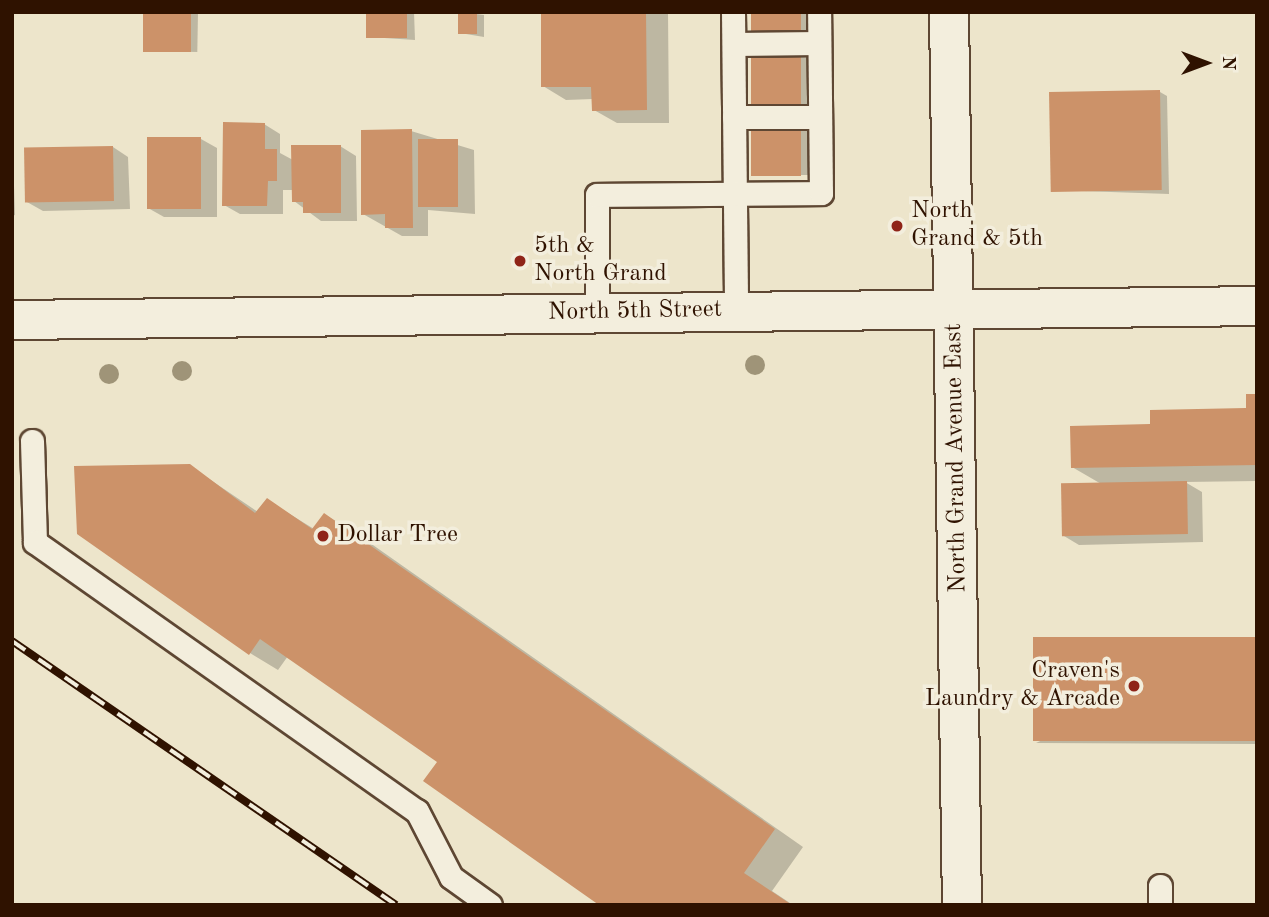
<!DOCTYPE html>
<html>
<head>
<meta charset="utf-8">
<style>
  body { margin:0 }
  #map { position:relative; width:1269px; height:917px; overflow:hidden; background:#ede5cb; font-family:"Old Standard TT",serif }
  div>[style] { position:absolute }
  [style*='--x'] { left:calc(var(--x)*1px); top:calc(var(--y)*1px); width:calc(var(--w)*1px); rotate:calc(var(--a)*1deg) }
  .shadow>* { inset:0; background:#0003; transform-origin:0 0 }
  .building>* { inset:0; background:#cc9269; transform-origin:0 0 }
  .roads { filter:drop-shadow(2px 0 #5e4733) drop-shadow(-2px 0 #5e4733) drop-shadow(0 2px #5e4733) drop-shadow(0 -2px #5e4733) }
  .lane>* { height:23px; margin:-11.5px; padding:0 11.5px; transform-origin:11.5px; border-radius:11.5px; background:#f3eedd }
  .secondary>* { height:38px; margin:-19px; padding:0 19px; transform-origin:19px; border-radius:19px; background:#f3eedd }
  .rail>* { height:8px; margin-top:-4px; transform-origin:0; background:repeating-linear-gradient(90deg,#f3eedd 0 16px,#2f1200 0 32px); box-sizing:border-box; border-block:2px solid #2f1200 }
  .trees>* { width:20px; height:20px; margin:-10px; border-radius:50%; background:#9f9478 }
  .dots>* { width:19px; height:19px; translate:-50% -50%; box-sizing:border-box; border:4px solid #f3eedd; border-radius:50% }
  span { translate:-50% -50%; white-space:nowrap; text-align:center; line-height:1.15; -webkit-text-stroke:7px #f3eedd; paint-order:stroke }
  .poi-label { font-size:24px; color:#2f1200 }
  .left { translate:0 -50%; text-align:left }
  .right { translate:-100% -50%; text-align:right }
  .street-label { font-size:24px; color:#2f1200 }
  .frame { position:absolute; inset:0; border:14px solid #2f1200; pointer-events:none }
  .north { position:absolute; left:1171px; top:28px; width:70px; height:70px; -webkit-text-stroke:5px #f3eedd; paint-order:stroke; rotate:90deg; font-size:19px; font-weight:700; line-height:28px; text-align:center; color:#2f1200 }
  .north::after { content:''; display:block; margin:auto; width:24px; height:32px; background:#2f1200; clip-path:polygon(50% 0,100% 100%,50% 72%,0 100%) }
</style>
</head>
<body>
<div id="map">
  <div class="shadow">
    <div style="left:145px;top:12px;width:53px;height:39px;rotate:1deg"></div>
    <div style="clip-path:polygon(368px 12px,414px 12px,415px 40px,369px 37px)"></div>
    <div style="clip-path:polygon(460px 12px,484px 15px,484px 37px,460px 33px)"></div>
    <div style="clip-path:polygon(543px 12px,668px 12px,669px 123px,617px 123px,594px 110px,593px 99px,566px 100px,543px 86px)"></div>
    <div style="left:753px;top:12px;width:55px;height:163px"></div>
    <div style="clip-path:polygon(1160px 92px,1167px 96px,1169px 194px,1052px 190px)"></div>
    <div style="clip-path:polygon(264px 124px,280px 134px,280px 153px,293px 160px,340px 146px,356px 156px,357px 221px,321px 221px,294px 201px,294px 190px,283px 190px,283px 214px,240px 214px,224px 205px)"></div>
    <div style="clip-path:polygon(12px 126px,15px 215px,12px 216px)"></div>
    <div style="clip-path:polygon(411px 131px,474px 150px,475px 214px,428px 210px,428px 236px,402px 236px,363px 214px)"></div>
    <div style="clip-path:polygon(201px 139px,217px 148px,217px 217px,164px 217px,148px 208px)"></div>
    <div style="clip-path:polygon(113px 147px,128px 157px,130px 209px,43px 211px,27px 202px)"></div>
    <div style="clip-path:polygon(1257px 395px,1257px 481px,1185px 482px,1202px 492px,1203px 542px,1079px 545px,1064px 536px,1103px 485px,1072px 467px,1152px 426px,1248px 410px)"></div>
    <div style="clip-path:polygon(190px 466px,258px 512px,267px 500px,314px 529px,325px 515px,353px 531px,803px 847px,772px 891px,793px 905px,602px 905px,439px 762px,288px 656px,278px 670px,250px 653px)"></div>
    <div style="clip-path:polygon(1257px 639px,1257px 744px,1036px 743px)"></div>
  </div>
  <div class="building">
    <div style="left:143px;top:12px;width:48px;height:40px"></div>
    <div style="left:366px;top:12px;width:41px;height:26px"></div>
    <div style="left:458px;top:12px;width:19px;height:22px"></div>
    <div style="clip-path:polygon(541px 12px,646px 12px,647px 110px,592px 111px,591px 87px,541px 87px)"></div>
    <div style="left:751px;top:12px;width:50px;height:164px"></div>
    <div style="left:1160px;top:90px;width:100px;height:111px;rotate:89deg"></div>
    <div style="clip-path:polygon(223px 122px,265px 123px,265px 149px,277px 149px,277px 181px,268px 181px,267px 206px,222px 206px)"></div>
    <div style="clip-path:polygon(412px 129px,413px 228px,385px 228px,385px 214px,361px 215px,361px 130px)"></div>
    <div style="left:147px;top:137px;width:54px;height:72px"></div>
    <div style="left:418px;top:139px;width:40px;height:68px"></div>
    <div style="clip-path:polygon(291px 145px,341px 145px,341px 213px,303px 213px,303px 202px,292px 202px)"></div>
    <div style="left:113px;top:146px;width:55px;height:89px;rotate:89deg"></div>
    <div style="clip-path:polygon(1246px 394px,1257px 394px,1257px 465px,1071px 468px,1070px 426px,1150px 424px,1150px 410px,1246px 408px)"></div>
    <div style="clip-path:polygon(190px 464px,255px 513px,267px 498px,312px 529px,324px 513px,775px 829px,744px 873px,792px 905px,599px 905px,423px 781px,437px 762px,260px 639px,249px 655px,77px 534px,74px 466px)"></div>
    <div style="left:1187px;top:481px;width:53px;height:126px;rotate:89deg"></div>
    <div style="left:1257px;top:637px;width:104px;height:224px;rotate:90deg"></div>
  </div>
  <div class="roads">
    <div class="lane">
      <div style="--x:733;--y:12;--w:300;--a:89.4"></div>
      <div style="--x:734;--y:44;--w:85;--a:-0.7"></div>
      <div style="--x:734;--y:117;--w:86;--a:0"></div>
      <div style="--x:597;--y:313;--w:118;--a:-90"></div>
      <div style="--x:597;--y:195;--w:224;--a:-0.5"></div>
      <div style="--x:821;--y:193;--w:181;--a:-90.6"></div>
      <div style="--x:32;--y:441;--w:101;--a:88.3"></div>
      <div style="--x:35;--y:542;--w:467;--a:35.2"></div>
      <div style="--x:417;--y:811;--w:74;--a:62.7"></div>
      <div style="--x:451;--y:877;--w:48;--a:35.7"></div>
      <div style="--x:1160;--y:886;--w:19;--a:90"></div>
    </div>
    <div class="secondary">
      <div style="--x:949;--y:12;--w:893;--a:89.17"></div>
      <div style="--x:12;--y:320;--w:1245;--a:-0.64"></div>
    </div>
  </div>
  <div class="rail">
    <div style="--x:12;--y:641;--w:466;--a:34.5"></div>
  </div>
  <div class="trees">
    <div style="left:755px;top:365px"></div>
    <div style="left:182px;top:371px"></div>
    <div style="left:109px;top:374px"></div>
  </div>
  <div class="dots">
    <div style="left:897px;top:226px;background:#8f2418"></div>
    <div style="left:520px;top:261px;background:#8f2418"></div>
    <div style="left:323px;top:536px;background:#8f2418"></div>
    <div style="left:1134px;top:686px;background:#8f2418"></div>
  </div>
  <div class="poi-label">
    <span class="left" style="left:911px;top:226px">North<br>Grand &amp; 5th</span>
    <span class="left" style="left:534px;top:261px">5th &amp;<br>North Grand</span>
    <span class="left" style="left:337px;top:536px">Dollar Tree</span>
    <span class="right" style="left:1120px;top:686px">Craven's<br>Laundry &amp; Arcade</span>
  </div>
  <div class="street-label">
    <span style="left:635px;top:312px;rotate:-1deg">North 5th Street</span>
    <span style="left:957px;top:458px;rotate:-91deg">North Grand Avenue East</span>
  </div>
  <div class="frame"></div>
  <div class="north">N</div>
</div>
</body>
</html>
